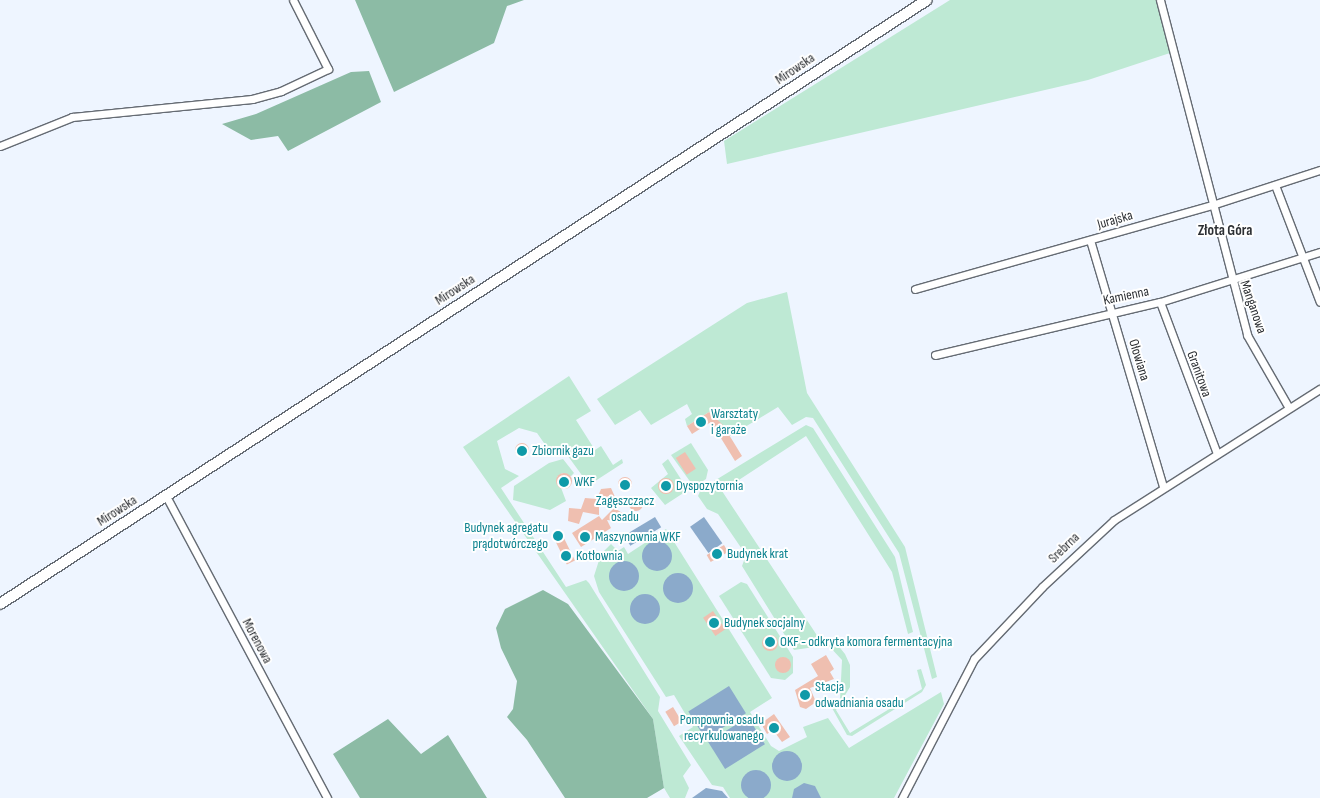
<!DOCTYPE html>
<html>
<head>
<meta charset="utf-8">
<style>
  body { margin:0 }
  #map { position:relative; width:1320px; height:798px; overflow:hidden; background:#eef5ff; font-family:"Sofia Sans Condensed",sans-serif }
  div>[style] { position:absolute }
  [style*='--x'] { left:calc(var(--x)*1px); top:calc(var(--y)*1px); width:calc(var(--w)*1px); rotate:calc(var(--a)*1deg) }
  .green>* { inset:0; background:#bee9d4 }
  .forest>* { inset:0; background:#8cbba5 }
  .water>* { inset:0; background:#8baacb; transform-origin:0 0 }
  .round { border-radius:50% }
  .building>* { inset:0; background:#efbfb0; transform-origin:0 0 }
  .roads { filter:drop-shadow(1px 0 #656b73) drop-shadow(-1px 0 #656b73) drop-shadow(0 1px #656b73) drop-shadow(0 -1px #656b73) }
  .street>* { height:7px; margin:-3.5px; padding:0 3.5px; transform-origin:3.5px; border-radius:3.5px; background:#fff }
  .secondary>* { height:10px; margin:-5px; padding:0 5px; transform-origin:5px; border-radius:5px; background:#fff }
  .dots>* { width:14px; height:14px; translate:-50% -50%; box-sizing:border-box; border:2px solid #fff; border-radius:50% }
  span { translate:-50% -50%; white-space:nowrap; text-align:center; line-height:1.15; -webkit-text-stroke:4px #fff; paint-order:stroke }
  .street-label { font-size:14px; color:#2d3034 }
  .culture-label { font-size:14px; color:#0d838f }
  .left { translate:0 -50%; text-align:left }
  .right { translate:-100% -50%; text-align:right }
  .neighbourhood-label { font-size:15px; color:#2d3034; font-weight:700 }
</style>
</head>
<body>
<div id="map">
  <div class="green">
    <div style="clip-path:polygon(950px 0,1157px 0,1170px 53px,1088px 80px,727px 164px,724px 141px)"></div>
    <div style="clip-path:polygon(787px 292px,807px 393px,905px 547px,937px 677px,932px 679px,899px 553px,813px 418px,806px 417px,792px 425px,778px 407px,730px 436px,709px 412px,687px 426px,685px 419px,692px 414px,687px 404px,651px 425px,640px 410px,615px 425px,597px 399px,747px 303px)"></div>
    <div style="clip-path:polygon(569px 376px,591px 411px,576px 420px,595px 450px,601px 446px,613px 465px,622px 459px,623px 463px,589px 485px,565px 452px,551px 453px,537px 433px,519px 428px,497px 441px,505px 469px,519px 476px,501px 488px,566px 587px,586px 580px,589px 583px,660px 697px,658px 711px,691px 765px,683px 776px,689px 788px,685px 798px,670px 798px,664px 788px,653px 719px,463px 447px)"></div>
    <div style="clip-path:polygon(806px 425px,813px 428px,895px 557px,913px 632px,908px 634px,892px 572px,806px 436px,722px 491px,820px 640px,836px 643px,845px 654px,850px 665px,850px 687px,836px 710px,850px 733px,922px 689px,917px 670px,921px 669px,926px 685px,922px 692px,852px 736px,847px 735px,832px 708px,840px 700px,842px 660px,828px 645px,794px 650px,742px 566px,746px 555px,718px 514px,707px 509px,698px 496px,701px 489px)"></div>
    <div style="clip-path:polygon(691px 443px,708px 470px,706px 479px,694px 487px,671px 455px)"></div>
    <div style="clip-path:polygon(563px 459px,574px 473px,571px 476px,562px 473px,557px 477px,566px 501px,550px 510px,513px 500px,514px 486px,549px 463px)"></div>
    <div style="clip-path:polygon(668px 459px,688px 490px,665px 505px,651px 488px,668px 474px,662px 464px)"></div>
    <div style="clip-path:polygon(666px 529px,772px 698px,750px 712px,771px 746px,779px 751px,807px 737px,803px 727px,828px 718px,849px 748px,941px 692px,944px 704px,894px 798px,730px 798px,723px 787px,712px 785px,679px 736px,693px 727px,674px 695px,666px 697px,599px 592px,594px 576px,601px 554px,611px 544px,618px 551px,624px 547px,628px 554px)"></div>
    <div style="clip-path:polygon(741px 582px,747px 584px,793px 657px,793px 673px,785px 680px,771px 678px,719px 596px)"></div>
  </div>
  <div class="forest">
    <div style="clip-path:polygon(355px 0,524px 0,507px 6px,494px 43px,394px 92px)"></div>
    <div style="clip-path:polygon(369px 71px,381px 102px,288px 151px,278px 136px,251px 140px,222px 124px,256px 114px,351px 72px)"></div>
    <div style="clip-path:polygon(543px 590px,568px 604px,653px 719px,664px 788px,647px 798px,565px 798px,527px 740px,507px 717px,513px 709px,517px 681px,501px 648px,496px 628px,505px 609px)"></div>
    <div style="clip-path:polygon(388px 719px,421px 754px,448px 735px,487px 798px,360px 798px,333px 754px)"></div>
  </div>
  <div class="water">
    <div style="left:655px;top:517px;width:12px;height:36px;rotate:59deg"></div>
    <div style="left:704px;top:517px;width:32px;height:17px;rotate:55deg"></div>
    <div class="round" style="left:642px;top:541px;width:30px;height:30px"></div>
    <div class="round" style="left:609px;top:561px;width:30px;height:30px"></div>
    <div class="round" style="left:663px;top:573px;width:30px;height:30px"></div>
    <div class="round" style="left:630px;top:594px;width:30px;height:30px"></div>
    <div style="left:729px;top:686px;width:32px;height:48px;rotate:58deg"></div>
    <div style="left:748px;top:717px;width:32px;height:47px;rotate:58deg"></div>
    <div class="round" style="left:772px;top:751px;width:30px;height:30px"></div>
    <div class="round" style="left:741px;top:770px;width:30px;height:30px"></div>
    <div style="clip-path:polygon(804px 783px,815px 786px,821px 798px,792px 798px,794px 789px)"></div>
    <div style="clip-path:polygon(706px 788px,722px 791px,728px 798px,692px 798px)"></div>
  </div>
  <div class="building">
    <div style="clip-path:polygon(709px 412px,723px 425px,742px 456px,735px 461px,711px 422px,692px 434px,687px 426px)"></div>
    <div class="round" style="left:515px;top:443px;width:14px;height:14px"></div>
    <div style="left:685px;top:452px;width:20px;height:11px;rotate:57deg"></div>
    <div class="round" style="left:556px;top:473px;width:16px;height:16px"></div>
    <div class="round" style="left:618px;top:477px;width:14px;height:14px"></div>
    <div class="round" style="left:658px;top:478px;width:16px;height:16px"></div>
    <div style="clip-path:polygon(611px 488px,615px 497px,610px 503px,599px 502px,599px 515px,583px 512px,579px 524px,568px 521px,569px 508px,581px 509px,585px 498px,597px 499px,601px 489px)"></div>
    <div class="round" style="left:629px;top:497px;width:14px;height:14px"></div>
    <div style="clip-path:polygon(614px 508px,631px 518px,624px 522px,607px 520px,611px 528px,581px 547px,572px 533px,599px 516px,602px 520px)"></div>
    <div style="left:560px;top:530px;width:34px;height:9px;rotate:64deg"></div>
    <div style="left:724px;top:545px;width:8px;height:20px;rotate:60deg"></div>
    <div style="left:713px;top:611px;width:22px;height:12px;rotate:56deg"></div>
    <div class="round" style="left:762px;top:635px;width:16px;height:16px"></div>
    <div style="clip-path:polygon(826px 655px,834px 669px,830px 672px,834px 679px,810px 688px,816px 702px,806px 709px,800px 707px,795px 690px,818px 676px,811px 664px)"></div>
    <div class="round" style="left:775px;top:657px;width:16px;height:16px"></div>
    <div style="left:673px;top:707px;width:17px;height:9px;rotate:59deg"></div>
    <div style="clip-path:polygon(774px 714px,790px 737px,782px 742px,773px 730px,767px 734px,763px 727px,763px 722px)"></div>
  </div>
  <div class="roads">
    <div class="street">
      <div style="--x:1160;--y:0;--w:346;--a:75.4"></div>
      <div style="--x:1247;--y:335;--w:84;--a:60.1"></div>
      <div style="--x:0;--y:146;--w:78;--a:-21.9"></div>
      <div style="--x:72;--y:117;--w:181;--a:-5.7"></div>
      <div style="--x:252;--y:99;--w:30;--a:-15"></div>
      <div style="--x:281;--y:91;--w:52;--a:-25.1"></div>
      <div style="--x:328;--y:69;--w:77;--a:-116.9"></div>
      <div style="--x:1275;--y:185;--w:125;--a:69"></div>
      <div style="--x:1090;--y:240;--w:258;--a:73.5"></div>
      <div style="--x:915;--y:289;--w:309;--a:-15.8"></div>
      <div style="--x:1212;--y:205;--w:114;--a:-18"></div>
      <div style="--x:1160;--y:302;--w:162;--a:69.4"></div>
      <div style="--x:935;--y:355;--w:231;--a:-13.3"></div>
      <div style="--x:1160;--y:302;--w:168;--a:-17.4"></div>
      <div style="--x:166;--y:496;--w:342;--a:61.9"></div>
      <div style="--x:902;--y:798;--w:157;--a:-62.6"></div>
      <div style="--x:974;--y:659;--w:99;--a:-46.6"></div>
      <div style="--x:1042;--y:587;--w:98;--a:-42.9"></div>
      <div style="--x:1114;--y:520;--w:244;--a:-32.5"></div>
    </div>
    <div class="secondary">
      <div style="--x:0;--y:604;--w:1106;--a:-33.09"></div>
    </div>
  </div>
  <div class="dots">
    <div style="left:701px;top:422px;background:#0f9aa8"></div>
    <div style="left:522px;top:451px;background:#0f9aa8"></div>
    <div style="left:564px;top:482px;background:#0f9aa8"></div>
    <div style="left:625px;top:485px;background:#0f9aa8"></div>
    <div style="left:666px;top:486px;background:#0f9aa8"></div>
    <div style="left:558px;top:536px;background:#0f9aa8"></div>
    <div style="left:585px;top:537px;background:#0f9aa8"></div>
    <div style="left:717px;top:554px;background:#0f9aa8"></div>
    <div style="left:566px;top:556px;background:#0f9aa8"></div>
    <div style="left:714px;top:623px;background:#0f9aa8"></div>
    <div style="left:770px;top:642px;background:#0f9aa8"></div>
    <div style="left:805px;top:695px;background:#0f9aa8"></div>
    <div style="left:774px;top:728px;background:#0f9aa8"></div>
  </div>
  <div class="street-label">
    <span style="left:795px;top:69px;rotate:-34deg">Mirowska</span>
    <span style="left:1115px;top:220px;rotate:-16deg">Jurajska</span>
    <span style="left:455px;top:290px;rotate:-33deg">Mirowska</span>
    <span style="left:1126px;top:296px;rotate:-12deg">Kamienna</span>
    <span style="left:1253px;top:307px;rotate:71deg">Manganowa</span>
    <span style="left:1139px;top:360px;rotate:73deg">Ołowiana</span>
    <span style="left:1199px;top:374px;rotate:70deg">Granitowa</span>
    <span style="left:117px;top:511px;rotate:-33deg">Mirowska</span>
    <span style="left:1064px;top:548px;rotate:-44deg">Srebrna</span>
    <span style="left:257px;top:641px;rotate:62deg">Morenowa</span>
  </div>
  <div class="culture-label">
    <span class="left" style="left:711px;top:422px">Warsztaty<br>i garaże</span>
    <span class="left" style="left:532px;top:451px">Zbiornik gazu</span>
    <span class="left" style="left:574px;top:482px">WKF</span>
    <span class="left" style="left:676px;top:486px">Dyspozytornia</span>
    <span style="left:625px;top:509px">Zagęszczacz<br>osadu</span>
    <span class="right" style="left:548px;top:536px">Budynek agregatu<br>prądotwórczego</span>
    <span class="left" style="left:595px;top:537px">Maszynownia WKF</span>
    <span class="left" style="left:727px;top:554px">Budynek krat</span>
    <span class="left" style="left:576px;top:556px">Kotłownia</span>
    <span class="left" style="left:724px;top:623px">Budynek socjalny</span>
    <span class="left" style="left:780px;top:642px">OKF - odkryta komora fermentacyjna</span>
    <span class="left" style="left:815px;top:695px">Stacja<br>odwadniania osadu</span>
    <span class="right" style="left:764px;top:728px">Pompownia osadu<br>recyrkulowanego</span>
  </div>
  <div class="neighbourhood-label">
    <span style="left:1225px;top:231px">Złota Góra</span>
  </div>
</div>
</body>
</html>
